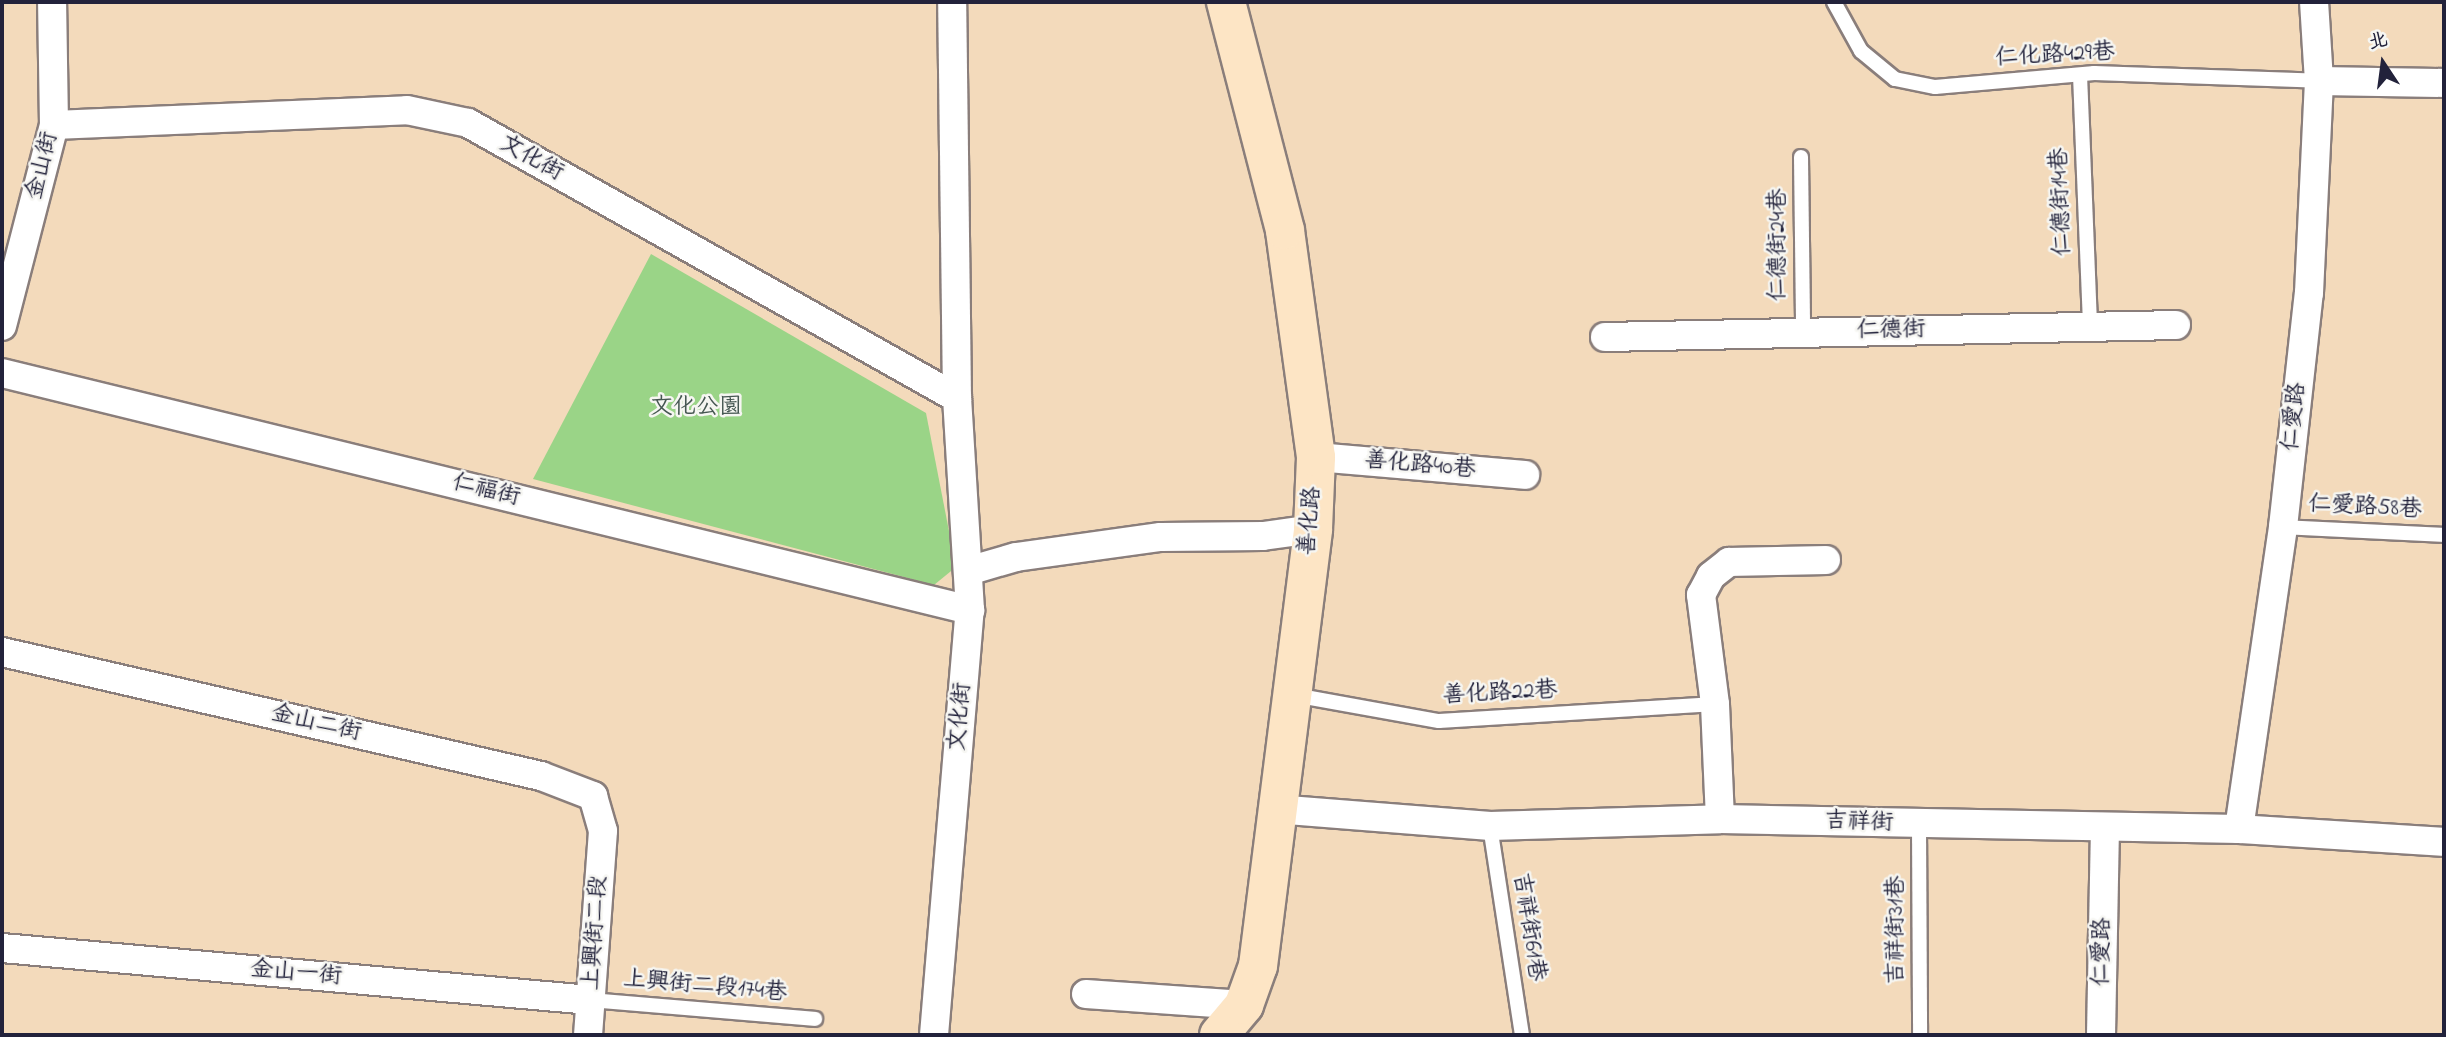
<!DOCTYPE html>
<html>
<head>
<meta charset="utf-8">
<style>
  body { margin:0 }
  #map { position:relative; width:2446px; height:1037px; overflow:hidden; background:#f3dabb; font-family:"Indie Flower","LXGW WenKai TC",sans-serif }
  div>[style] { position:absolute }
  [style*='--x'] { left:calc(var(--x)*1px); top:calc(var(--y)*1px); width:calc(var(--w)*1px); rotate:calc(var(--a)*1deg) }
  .green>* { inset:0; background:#9ad487 }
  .roads { filter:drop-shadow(2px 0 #8a7e7b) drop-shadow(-2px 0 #8a7e7b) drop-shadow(0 2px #8a7e7b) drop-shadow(0 -2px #8a7e7b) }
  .lane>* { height:14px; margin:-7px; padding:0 7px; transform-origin:7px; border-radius:7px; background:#fff }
  .street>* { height:28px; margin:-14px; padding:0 14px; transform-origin:14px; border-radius:14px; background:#fff }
  .secondary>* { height:38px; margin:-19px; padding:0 19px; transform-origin:19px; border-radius:19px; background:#fde5c5 }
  span { translate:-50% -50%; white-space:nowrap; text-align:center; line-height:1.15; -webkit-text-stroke:5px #f6f6f2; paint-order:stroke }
  .street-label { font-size:23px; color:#22223b }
  .park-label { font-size:23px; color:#465752 }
  .frame { position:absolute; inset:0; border:4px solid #22223b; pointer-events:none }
  .north { position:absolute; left:2348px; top:28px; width:70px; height:70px; -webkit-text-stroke:5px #f6f6f2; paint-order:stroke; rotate:347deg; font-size:19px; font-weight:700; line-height:28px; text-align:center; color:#22223b }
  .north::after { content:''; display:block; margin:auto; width:24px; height:32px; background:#22223b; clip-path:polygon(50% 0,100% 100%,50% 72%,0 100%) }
</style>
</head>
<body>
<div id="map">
  <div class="green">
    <div style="clip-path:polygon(651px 254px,926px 413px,956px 567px,934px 585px,533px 479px)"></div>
  </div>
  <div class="roads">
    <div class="lane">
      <div style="--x:1834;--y:2;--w:56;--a:61.1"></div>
      <div style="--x:1861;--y:51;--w:44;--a:39.5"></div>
      <div style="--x:1895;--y:79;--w:41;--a:11.3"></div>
      <div style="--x:1935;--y:87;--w:160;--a:-5"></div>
      <div style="--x:2094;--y:73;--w:225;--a:2"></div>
      <div style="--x:2080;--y:75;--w:252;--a:87.7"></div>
      <div style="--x:1801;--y:157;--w:176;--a:89.3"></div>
      <div style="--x:2283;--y:527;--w:161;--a:2.8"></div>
      <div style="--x:1294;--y:695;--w:147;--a:10.2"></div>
      <div style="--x:1439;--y:721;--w:277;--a:-3.5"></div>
      <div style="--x:1919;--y:825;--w:210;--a:89.7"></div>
      <div style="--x:1490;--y:826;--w:211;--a:81.3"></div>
      <div style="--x:591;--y:1000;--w:225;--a:4.8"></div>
    </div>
    <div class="street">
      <div style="--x:2319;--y:81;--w:125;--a:0.9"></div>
      <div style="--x:54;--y:125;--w:353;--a:-2.4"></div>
      <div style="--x:407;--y:110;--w:62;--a:12"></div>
      <div style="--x:468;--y:123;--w:561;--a:29.35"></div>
      <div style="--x:2;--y:326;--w:208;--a:-75.5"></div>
      <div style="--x:54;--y:125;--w:123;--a:-90.9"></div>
      <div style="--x:1605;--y:337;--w:571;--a:-1.2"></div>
      <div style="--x:2;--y:373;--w:997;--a:13.76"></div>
      <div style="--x:1316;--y:457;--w:210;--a:4.9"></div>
      <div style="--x:968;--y:571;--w:50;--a:-16.3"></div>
      <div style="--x:1016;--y:557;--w:146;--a:-7.9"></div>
      <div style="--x:1161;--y:537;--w:102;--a:-0.6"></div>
      <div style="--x:1263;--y:536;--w:50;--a:-8"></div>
      <div style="--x:2;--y:652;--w:553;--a:12.96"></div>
      <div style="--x:541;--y:776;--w:56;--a:21"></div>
      <div style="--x:593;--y:796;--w:36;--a:74"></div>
      <div style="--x:603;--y:831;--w:205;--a:94.2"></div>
      <div style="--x:1275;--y:809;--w:216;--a:4.5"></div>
      <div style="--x:1490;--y:826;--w:230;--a:-1.7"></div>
      <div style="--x:1720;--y:819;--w:519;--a:1.1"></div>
      <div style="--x:2239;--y:829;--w:205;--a:3.6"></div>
      <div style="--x:1720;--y:819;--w:115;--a:-92.5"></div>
      <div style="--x:1715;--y:704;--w:110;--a:-97.3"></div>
      <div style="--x:1701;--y:595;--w:21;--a:-62"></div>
      <div style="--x:1711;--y:576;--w:23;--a:-38"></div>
      <div style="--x:1729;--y:562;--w:97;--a:-1.2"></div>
      <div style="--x:2239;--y:829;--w:305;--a:-81.7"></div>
      <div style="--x:2283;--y:527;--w:235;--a:-83.7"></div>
      <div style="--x:2309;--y:293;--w:212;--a:-87.3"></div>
      <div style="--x:2319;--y:81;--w:79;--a:-93.6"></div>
      <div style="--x:2;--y:948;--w:591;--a:5.05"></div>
      <div style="--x:1086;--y:994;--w:158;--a:4"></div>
      <div style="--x:934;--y:1035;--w:427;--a:-85.2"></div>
      <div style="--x:970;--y:610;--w:212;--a:-93.5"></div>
      <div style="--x:957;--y:398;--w:396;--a:-90.7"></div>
      <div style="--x:2101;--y:1035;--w:208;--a:-88.9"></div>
    </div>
    <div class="secondary">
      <div style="--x:1219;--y:1035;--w:39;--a:-50"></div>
      <div style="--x:1244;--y:1005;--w:41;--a:-70.3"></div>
      <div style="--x:1258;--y:966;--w:440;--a:-82.8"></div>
      <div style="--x:1313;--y:529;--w:72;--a:-87.6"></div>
      <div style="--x:1316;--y:457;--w:229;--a:-97.8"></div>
      <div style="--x:1285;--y:230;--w:236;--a:-104.5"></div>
    </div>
  </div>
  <div class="street-label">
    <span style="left:2055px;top:56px;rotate:-3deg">仁化路429巷</span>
    <span style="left:531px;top:159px;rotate:29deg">文化街</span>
    <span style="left:43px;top:166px;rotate:-76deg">金山街</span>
    <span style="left:2062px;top:202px;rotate:-92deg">仁德街14巷</span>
    <span style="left:1779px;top:245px;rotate:-90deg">仁德街24巷</span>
    <span style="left:1891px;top:331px;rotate:-1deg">仁德街</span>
    <span style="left:2295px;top:417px;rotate:-84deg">仁愛路</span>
    <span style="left:1420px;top:466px;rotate:5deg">善化路40巷</span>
    <span style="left:486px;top:491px;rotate:14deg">仁福街</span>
    <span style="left:2365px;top:508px;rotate:3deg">仁愛路58巷</span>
    <span style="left:1311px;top:521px;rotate:-85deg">善化路</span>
    <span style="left:1500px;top:694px;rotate:-3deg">善化路22巷</span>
    <span style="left:961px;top:717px;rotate:-85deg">文化街</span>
    <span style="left:316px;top:724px;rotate:13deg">金山二街</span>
    <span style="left:1859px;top:823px;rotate:2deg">吉祥街</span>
    <span style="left:1528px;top:927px;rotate:81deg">吉祥街61巷</span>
    <span style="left:1897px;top:930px;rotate:-90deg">吉祥街31巷</span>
    <span style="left:596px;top:933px;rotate:-86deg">上興街二段</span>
    <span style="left:2103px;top:952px;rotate:-89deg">仁愛路</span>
    <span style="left:296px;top:974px;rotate:5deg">金山一街</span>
    <span style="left:705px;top:987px;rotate:5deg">上興街二段174巷</span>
  </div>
  <div class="park-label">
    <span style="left:696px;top:408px">文化公園</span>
  </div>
  <div class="frame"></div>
  <div class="north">北</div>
</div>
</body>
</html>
